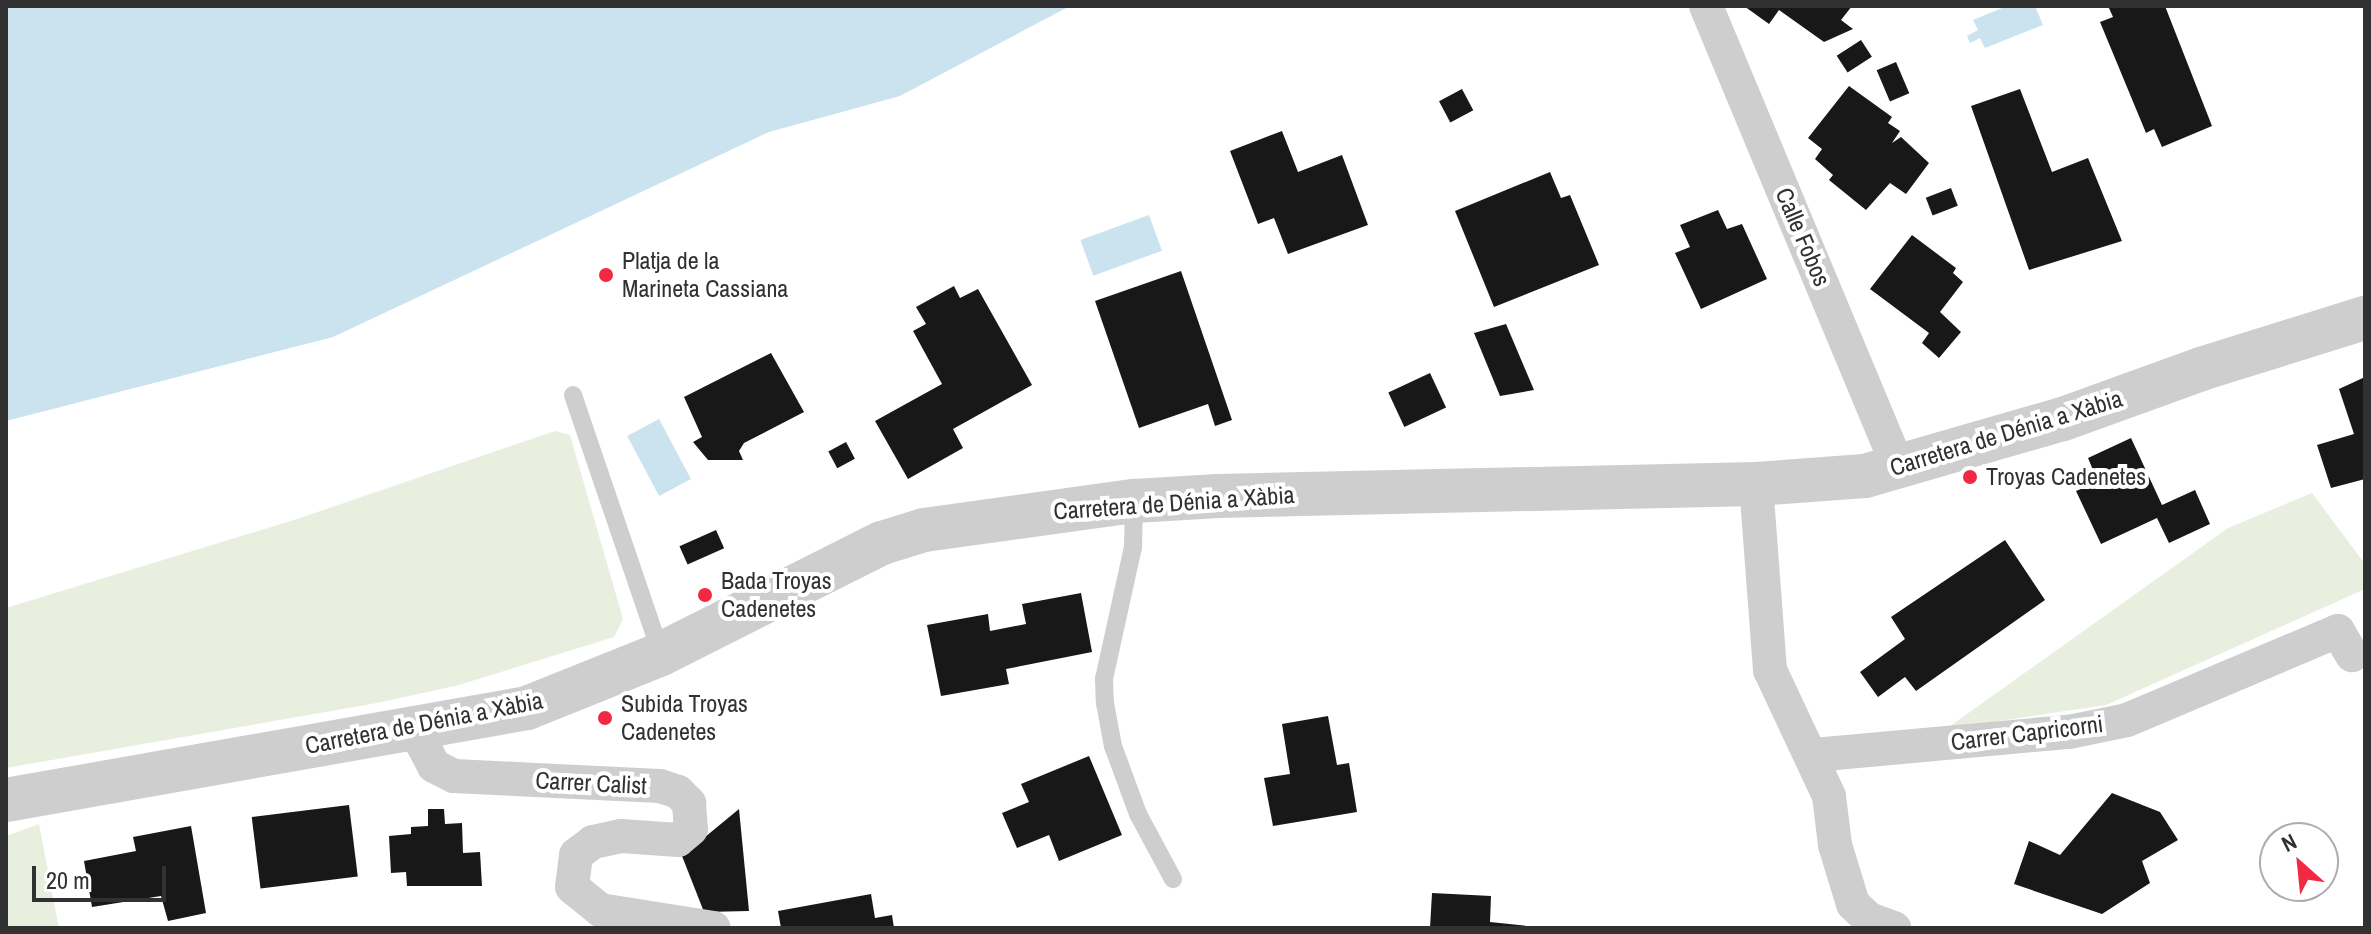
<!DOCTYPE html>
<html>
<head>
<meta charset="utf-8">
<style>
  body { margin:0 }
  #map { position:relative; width:2371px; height:934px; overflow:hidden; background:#fff; font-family:"Archivo Narrow",sans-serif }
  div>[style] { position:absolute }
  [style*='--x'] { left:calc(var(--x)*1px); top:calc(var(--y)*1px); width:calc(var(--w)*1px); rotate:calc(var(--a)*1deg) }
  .green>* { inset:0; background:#e8efdf }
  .water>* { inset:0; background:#cae3ef; transform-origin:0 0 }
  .building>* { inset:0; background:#181818; transform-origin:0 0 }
  .service>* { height:18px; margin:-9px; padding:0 9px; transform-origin:9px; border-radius:9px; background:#cecece }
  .minor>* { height:34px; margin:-17px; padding:0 17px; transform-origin:17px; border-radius:17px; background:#cecece }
  .tertiary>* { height:44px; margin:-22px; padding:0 22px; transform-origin:22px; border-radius:22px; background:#cecece }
  .dots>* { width:22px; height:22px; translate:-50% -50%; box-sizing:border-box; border:4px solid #fff; border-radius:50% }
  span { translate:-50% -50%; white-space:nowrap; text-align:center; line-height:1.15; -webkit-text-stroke:8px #fff; paint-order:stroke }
  .street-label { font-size:24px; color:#313131 }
  .poi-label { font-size:24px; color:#313131 }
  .left { translate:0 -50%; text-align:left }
  .frame { position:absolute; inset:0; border:8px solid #313131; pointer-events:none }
  .north { position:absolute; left:2259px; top:822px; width:80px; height:80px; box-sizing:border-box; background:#fff; border:2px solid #adadad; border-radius:50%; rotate:333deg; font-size:22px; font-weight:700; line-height:32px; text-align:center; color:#313131 }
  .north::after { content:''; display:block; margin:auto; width:28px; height:36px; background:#f22943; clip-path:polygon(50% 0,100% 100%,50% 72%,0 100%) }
  .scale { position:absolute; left:32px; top:866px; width:134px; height:36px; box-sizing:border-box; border:4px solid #313131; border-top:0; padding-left:10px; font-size:24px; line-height:28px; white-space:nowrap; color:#313131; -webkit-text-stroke:6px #fff; paint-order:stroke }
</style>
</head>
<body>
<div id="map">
  <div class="green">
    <div style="clip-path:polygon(555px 431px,570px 435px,623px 619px,614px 637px,459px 685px,377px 703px,6px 768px,6px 608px,294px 520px)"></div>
    <div style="clip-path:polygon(2312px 493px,2365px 564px,2365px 589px,2106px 705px,1946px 729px,2228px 528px)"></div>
    <div style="clip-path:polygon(39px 824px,59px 928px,6px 928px,6px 836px)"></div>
  </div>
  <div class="water">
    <div style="clip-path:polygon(6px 6px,1070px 6px,900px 96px,769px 132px,333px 337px,6px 421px)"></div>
    <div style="clip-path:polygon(2007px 6px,2035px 6px,2043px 25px,1985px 48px,1980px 38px,1970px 43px,1967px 36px,1978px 30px,1973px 20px)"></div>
    <div style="left:1149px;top:215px;width:38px;height:73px;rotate:70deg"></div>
    <div style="left:659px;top:419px;width:68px;height:36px;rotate:62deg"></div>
  </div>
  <div class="building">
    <div style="clip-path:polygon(1744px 6px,1852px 6px,1841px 20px,1853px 29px,1824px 42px,1779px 10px,1769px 24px)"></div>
    <div style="clip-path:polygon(2108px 6px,2165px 6px,2212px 126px,2162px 147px,2154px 129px,2146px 133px,2100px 22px,2113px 17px)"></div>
    <div style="left:1861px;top:40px;width:20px;height:29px;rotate:57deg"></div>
    <div style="left:1896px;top:62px;width:34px;height:21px;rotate:67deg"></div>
    <div style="clip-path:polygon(1849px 86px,1892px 117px,1888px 123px,1900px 131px,1892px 143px,1901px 137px,1929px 163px,1906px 194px,1890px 183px,1866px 210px,1829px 180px,1833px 175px,1815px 159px,1822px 149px,1808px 138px)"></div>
    <div style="left:1462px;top:89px;width:24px;height:26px;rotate:62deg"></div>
    <div style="clip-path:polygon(2020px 89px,2052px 172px,2088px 158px,2122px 241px,2029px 270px,1971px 106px)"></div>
    <div style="clip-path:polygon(1282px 131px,1298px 172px,1342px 155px,1368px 225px,1288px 254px,1274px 218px,1258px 224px,1230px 151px)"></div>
    <div style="clip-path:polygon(1550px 172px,1561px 198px,1570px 195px,1599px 265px,1494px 307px,1455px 211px)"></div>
    <div style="left:1951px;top:188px;width:19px;height:27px;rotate:69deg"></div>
    <div style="clip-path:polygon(1718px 210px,1727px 229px,1742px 224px,1767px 279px,1701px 309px,1675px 253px,1690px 247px,1680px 225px)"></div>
    <div style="clip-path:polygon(1912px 235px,1956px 268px,1953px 273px,1963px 282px,1940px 312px,1961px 332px,1939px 358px,1922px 343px,1929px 333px,1870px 289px)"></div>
    <div style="clip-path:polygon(1181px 271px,1232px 420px,1215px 426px,1208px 404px,1139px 428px,1095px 301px)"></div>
    <div style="clip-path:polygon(954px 286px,960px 298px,978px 289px,1032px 385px,953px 429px,963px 448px,908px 479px,875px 421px,942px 384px,913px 331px,926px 324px,916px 307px)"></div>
    <div style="clip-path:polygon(1506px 324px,1534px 390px,1500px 396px,1474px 333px)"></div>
    <div style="clip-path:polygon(771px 353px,804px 412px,744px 443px,739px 451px,743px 460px,708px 460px,693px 442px,702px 437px,684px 397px)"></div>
    <div style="left:1430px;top:373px;width:38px;height:46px;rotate:65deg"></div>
    <div style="clip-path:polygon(2365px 377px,2365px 479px,2331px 488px,2317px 445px,2354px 434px,2339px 389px)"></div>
    <div style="clip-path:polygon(2131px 438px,2162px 505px,2195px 490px,2210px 524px,2169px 543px,2157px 518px,2101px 544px,2076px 491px,2098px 482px,2088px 458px)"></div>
    <div style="left:846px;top:442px;width:19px;height:20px;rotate:62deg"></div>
    <div style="left:716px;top:530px;width:20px;height:40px;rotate:66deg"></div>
    <div style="clip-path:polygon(2005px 540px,2045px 600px,1916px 691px,1905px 677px,1878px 697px,1860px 672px,1905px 639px,1891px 617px)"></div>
    <div style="clip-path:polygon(1081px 593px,1092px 652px,1006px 669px,1009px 684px,941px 696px,927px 625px,988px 614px,990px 631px,1026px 624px,1022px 604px)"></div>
    <div style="clip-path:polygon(1328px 716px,1337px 765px,1349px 763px,1357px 812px,1273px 826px,1264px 778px,1290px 774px,1282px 724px)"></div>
    <div style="clip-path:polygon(1089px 756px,1122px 835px,1059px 861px,1049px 835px,1017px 848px,1002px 813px,1029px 802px,1021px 784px)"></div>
    <div style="clip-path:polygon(2112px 793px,2160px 812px,2178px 840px,2142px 861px,2150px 883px,2102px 914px,2014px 884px,2029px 841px,2060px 855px)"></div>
    <div style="left:349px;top:805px;width:72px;height:98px;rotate:83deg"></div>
    <div style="clip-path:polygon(428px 809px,444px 809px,445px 824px,462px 823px,463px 853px,480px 852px,482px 886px,407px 886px,406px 872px,391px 873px,389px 836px,411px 834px,411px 827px,428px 826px)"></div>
    <div style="clip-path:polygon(739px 809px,749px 911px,704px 912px,682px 856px)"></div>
    <div style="clip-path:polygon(191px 826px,206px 913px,168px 921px,161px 896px,92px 907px,84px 861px,136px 851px,133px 837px)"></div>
    <div style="clip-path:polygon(1432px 893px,1491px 896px,1490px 922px,1546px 928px,1430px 928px)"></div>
    <div style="clip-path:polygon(871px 894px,875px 918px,892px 915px,894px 928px,781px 928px,778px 911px)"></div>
  </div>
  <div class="service">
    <div style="--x:573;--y:395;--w:274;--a:71.2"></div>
    <div style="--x:1134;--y:501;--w:46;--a:91.2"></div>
    <div style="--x:1133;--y:547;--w:135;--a:102.4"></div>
    <div style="--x:1104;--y:679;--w:24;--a:88"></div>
    <div style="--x:1105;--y:703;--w:44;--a:79.5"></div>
    <div style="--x:1113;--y:746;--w:72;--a:69.8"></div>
    <div style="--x:1138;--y:814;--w:74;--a:61.7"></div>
  </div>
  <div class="minor">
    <div style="--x:1706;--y:6;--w:502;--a:67.37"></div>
    <div style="--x:1756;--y:484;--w:187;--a:85.7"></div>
    <div style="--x:1770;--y:670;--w:139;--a:64.9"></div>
    <div style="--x:1829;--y:796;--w:49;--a:83"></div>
    <div style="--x:1835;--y:845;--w:62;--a:73"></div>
    <div style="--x:1853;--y:904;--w:22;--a:43"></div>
    <div style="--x:1869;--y:919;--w:27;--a:20"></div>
    <div style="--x:415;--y:730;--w:41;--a:62.2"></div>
    <div style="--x:434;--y:766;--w:22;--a:27"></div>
    <div style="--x:454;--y:776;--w:206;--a:2.8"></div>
    <div style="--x:660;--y:786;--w:19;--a:18"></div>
    <div style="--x:678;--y:792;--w:16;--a:45"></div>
    <div style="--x:689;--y:803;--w:26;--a:86"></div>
    <div style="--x:691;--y:829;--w:17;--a:140"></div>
    <div style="--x:678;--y:840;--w:57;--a:-176"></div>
    <div style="--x:621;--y:836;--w:29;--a:168"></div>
    <div style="--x:593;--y:842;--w:21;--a:143"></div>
    <div style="--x:576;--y:855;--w:32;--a:97"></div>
    <div style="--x:572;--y:887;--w:36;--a:39"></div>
    <div style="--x:600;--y:910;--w:115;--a:9"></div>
    <div style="--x:1814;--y:755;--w:256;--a:-5.2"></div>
    <div style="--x:2069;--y:732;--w:59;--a:-11.7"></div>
    <div style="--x:2127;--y:720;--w:229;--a:-22.9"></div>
    <div style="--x:2338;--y:631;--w:28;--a:60"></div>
  </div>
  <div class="tertiary">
    <div style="--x:6;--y:800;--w:529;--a:-10.01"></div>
    <div style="--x:527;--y:708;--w:144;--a:-21.9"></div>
    <div style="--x:661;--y:654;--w:247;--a:-26.7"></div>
    <div style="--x:882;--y:543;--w:44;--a:-17.2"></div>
    <div style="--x:924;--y:530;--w:212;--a:-7.9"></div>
    <div style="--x:1134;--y:501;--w:84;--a:-3.4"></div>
    <div style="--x:1218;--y:496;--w:538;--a:-1.28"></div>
    <div style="--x:1756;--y:484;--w:109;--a:-4.2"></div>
    <div style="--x:1865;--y:476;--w:206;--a:-16.1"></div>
    <div style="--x:2063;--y:419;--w:147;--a:-19.9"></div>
    <div style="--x:2201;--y:369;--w:172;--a:-17.3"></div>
  </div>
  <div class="dots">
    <div style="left:606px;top:275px;background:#f22943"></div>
    <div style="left:1970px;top:477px;background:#f22943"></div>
    <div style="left:705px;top:595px;background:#f22943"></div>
    <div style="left:605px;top:718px;background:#f22943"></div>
  </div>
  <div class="street-label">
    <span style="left:1803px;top:237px;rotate:67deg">Calle Fobos</span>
    <span style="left:2006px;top:433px;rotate:-17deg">Carretera de Dénia a Xàbia</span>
    <span style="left:1174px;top:503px;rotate:-4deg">Carretera de Dénia a Xàbia</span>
    <span style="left:424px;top:723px;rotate:-11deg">Carretera de Dénia a Xàbia</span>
    <span style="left:2027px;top:733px;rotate:-7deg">Carrer Capricorni</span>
    <span style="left:591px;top:783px;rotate:3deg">Carrer Calist</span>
  </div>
  <div class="poi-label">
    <span class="left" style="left:622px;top:275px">Platja de la<br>Marineta Cassiana</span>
    <span class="left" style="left:1986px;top:477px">Troyas Cadenetes</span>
    <span class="left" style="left:721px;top:595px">Bada Troyas<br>Cadenetes</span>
    <span class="left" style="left:621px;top:718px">Subida Troyas<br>Cadenetes</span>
  </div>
  <div class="frame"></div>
  <div class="north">N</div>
  <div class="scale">20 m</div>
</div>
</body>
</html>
